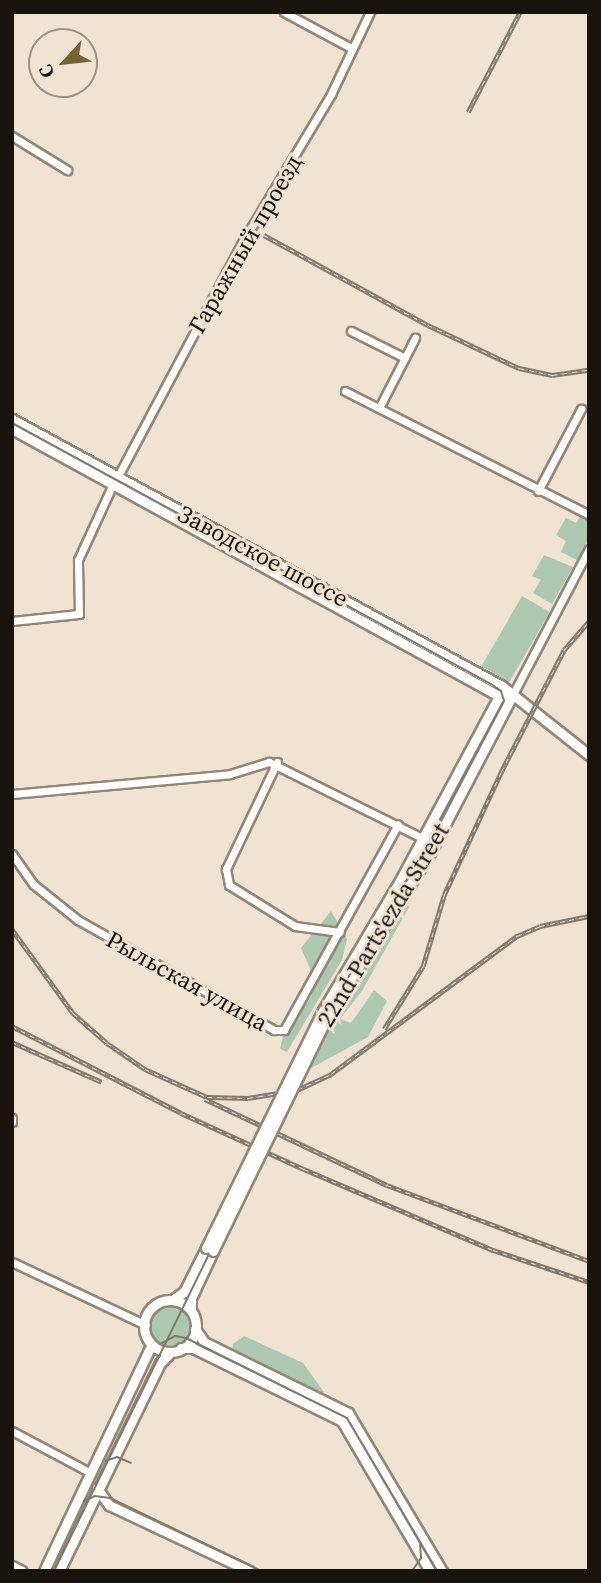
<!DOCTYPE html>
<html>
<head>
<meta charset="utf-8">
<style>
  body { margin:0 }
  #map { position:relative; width:601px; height:1583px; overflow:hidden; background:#f0e3d1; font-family:"Source Serif 4",serif }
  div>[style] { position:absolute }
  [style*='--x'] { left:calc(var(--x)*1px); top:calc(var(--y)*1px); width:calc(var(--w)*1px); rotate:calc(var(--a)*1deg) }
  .green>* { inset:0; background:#adc8b1; transform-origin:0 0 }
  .round { border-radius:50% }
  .roads { filter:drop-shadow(2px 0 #928676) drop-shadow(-2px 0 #928676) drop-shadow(0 2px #928676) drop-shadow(0 -2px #928676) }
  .minor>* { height:7px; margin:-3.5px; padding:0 3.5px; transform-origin:3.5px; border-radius:3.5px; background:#fff }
  .major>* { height:9px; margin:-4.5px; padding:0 4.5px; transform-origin:4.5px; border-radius:4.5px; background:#fff }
  .major>.ring { margin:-4.5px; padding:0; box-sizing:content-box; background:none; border:9px solid #fff; border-radius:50% }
  .tram>* { height:2px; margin:-1px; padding:0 1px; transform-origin:1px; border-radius:1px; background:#82796d }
  .rail>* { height:4.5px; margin-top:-2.25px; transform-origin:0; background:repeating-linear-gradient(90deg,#f0e3d1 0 5px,#82796d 0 10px); box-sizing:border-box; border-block:2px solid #82796d }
  .bridges { filter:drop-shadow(2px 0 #928676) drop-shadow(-2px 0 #928676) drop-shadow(0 2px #928676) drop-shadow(0 -2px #928676) }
  .major-bridge>* { height:9px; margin:-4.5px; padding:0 4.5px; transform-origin:4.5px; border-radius:4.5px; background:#fff }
  span { translate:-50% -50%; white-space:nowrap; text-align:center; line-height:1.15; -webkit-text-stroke:6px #f0e3d1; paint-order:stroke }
  .street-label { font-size:24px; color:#18130d }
  .frame { position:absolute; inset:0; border:14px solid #18130d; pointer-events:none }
  .north { position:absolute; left:28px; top:28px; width:70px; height:70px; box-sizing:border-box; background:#f0e3d1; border:2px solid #9a9083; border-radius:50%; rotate:243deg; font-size:19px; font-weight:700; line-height:28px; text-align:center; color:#18130d }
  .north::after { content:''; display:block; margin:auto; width:24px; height:32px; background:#736432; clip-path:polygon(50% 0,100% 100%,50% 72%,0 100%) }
</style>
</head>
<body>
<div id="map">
  <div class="green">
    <div style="clip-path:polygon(582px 513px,589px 517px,589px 538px,577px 560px,561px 552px,566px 541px,556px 535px,566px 518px,576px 523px)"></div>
    <div style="clip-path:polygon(544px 555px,573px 567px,552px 604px,533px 593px,541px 580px,532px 576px)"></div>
    <div style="left:522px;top:596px;width:32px;height:81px;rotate:30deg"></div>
    <div style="clip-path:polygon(402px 901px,409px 907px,362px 991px,340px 1019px,351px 1023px,374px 990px,387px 1001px,368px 1037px,304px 1072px,328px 1019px)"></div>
    <div style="clip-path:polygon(331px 911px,347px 939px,342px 960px,287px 1052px,280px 1049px,283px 1036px,312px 996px,312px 973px,301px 948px)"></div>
    <div class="round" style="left:148px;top:1303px;width:44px;height:44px"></div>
    <div style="clip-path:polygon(244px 1336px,303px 1363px,324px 1392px,320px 1396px,232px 1352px,233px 1344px)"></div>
  </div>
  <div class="roads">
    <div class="minor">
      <div style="--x:284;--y:12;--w:76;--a:28.2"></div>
      <div style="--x:12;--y:136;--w:65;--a:31.7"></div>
      <div style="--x:351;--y:331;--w:60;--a:26.6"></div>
      <div style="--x:345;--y:391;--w:274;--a:26.9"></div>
      <div style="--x:379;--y:408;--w:79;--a:-62.8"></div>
      <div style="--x:118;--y:476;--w:264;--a:-62"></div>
      <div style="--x:242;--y:243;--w:174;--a:-59.1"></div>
      <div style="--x:331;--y:94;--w:91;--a:-64.6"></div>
      <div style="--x:538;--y:491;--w:93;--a:-62.3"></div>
      <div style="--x:12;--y:621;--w:67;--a:-6"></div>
      <div style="--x:79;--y:614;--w:54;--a:-91.1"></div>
      <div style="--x:78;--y:560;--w:84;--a:-65.3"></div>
      <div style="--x:512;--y:696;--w:166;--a:-62.4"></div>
      <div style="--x:277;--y:762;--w:119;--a:115.5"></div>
      <div style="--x:226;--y:869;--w:16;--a:79"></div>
      <div style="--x:229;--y:885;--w:78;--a:31.8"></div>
      <div style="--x:295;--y:926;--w:45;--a:7.6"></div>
      <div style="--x:12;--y:794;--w:219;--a:-5.2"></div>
      <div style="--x:230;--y:774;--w:41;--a:-17.1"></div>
      <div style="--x:269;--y:762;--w:184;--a:26.4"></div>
      <div style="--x:12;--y:854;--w:37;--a:55"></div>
      <div style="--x:33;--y:884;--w:58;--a:38.7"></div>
      <div style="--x:78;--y:920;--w:225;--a:29.3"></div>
      <div style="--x:274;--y:1030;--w:10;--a:0"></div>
      <div style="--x:284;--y:1030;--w:235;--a:-61"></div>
      <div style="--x:12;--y:1118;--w:4;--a:90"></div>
      <div style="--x:12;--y:1262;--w:148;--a:25.2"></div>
      <div style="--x:12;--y:1431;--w:89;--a:28"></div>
    </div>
    <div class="major">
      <div style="--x:12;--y:419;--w:558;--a:28.59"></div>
      <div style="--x:502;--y:686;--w:111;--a:38.4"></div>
      <div style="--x:12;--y:429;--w:555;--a:28.73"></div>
      <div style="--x:499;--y:696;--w:13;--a:0"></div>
      <div style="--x:323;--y:1010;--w:155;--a:-59.3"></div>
      <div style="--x:402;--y:877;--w:205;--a:-61.8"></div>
      <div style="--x:329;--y:1013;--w:191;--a:-57.8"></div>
      <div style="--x:431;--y:851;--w:175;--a:-62.4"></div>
      <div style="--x:175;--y:1298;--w:11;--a:-34"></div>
      <div style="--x:184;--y:1292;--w:49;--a:-63.4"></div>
      <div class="ring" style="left:144px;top:1300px;width:43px;height:43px"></div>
      <div style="--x:191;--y:1308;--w:10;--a:-90"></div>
      <div style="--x:191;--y:1298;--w:52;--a:-64.9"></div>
      <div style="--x:195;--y:1329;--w:16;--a:55"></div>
      <div style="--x:204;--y:1342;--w:161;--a:26.2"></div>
      <div style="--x:348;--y:1413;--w:184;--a:59.3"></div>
      <div style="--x:181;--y:1348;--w:12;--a:0"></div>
      <div style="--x:193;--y:1348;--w:166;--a:26.1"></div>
      <div style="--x:342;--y:1421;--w:174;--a:59.6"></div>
      <div style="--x:97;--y:1488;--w:21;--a:55"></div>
      <div style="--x:109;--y:1505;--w:155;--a:25.2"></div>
      <div style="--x:12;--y:1566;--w:11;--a:27"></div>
      <div style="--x:44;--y:1571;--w:249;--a:-64.6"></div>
      <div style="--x:59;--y:1571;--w:231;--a:-64.1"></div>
      <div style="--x:160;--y:1363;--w:14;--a:-45"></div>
    </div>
  </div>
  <div class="tram">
    <div style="--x:12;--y:423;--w:545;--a:28.59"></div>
    <div style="--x:491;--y:684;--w:12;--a:35"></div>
    <div style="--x:501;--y:691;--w:10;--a:73"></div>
    <div style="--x:504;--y:701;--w:160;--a:118"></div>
    <div style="--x:429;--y:842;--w:199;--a:120.8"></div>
    <div style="--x:327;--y:1013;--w:621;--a:116.07"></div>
    <div style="--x:162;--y:1343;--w:15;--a:-28"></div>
    <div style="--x:175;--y:1336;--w:11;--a:10"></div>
    <div style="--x:186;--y:1338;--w:180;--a:26.4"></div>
    <div style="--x:347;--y:1418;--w:178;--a:59.5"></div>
    <div style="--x:105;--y:1461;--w:13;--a:-18"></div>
    <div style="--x:117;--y:1457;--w:15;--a:23"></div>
    <div style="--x:84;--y:1501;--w:12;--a:-24"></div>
    <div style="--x:95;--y:1496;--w:15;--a:8"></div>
    <div style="--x:110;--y:1498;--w:169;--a:25.7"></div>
    <div style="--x:412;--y:1571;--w:16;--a:-55"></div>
    <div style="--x:421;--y:1558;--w:13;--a:-94"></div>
  </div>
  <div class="rail">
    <div style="--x:468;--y:112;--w:113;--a:-62.5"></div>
    <div style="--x:264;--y:235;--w:187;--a:28.8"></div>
    <div style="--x:428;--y:325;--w:101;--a:25.3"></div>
    <div style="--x:519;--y:368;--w:34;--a:12"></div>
    <div style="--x:552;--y:375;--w:37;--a:-8"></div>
    <div style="--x:12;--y:929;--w:104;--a:54"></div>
    <div style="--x:73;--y:1013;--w:45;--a:41.4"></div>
    <div style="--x:107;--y:1043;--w:46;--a:34.4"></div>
    <div style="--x:145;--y:1069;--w:68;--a:24.3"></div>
    <div style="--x:207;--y:1097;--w:41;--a:1.4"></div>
    <div style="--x:248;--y:1098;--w:50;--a:-9.3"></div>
    <div style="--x:297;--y:1090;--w:38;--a:-25"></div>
    <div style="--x:331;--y:1074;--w:232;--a:-36.6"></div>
    <div style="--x:517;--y:936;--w:25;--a:-23"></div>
    <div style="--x:540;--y:926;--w:50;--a:-11.5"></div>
    <div style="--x:12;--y:1026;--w:190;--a:27.2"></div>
    <div style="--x:181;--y:1113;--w:135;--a:24.5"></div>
    <div style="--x:304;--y:1169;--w:206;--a:23.2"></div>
    <div style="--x:493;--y:1250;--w:101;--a:18.4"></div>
    <div style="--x:384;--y:1029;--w:74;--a:-58.2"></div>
    <div style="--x:423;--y:966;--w:74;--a:-73.5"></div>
    <div style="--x:444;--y:895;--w:136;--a:-65.1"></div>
    <div style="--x:501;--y:772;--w:137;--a:-62.7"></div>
    <div style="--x:564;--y:650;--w:38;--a:-49"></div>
    <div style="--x:12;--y:1042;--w:98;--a:24"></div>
    <div style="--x:205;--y:1099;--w:201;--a:25.3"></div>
    <div style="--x:387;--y:1185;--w:216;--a:20.6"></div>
  </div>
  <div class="bridges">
    <div class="major-bridge">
      <div style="--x:206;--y:1248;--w:265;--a:-63.8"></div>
      <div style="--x:213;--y:1251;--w:265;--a:-64"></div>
    </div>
  </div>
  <div class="street-label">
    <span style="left:245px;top:244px;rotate:-60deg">Гаражный проезд</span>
    <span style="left:263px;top:556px;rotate:28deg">Заводское шоссе</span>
    <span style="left:383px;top:925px;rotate:-59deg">22nd Parts'ezda Street</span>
    <span style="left:187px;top:981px;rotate:29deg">Рыльская улица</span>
  </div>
  <div class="frame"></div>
  <div class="north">С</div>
</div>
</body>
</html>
